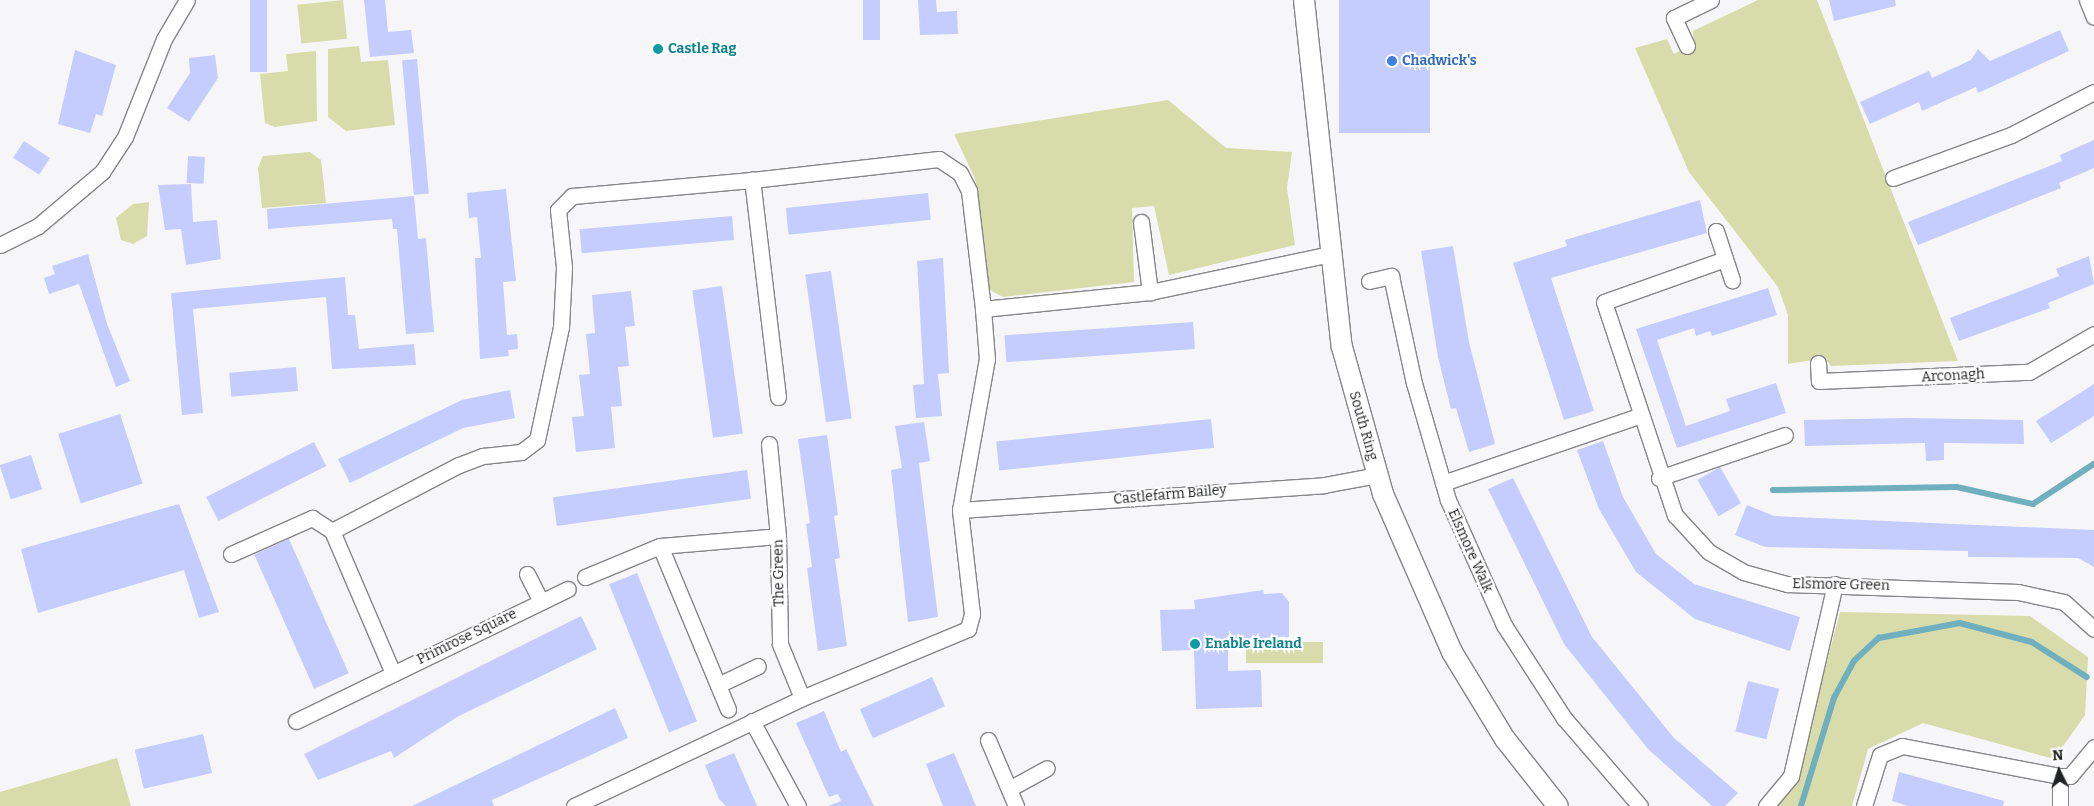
<!DOCTYPE html>
<html>
<head>
<meta charset="utf-8">
<style>
  body { margin:0 }
  #map { position:relative; width:2094px; height:806px; overflow:hidden; background:#f6f6f9; font-family:Bitter,serif }
  div>[style] { position:absolute }
  [style*='--x'] { left:calc(var(--x)*1px); top:calc(var(--y)*1px); width:calc(var(--w)*1px); rotate:calc(var(--a)*1deg) }
  .green>* { inset:0; background:#d8dcaa; transform-origin:0 0 }
  .stream>* { height:5.5px; margin:-2.75px; padding:0 2.75px; transform-origin:2.75px; border-radius:2.75px; background:#6fafbe }
  .building>* { inset:0; background:#c5ccfe; transform-origin:0 0 }
  .roads { filter:drop-shadow(1px 0 #868689) drop-shadow(-1px 0 #868689) drop-shadow(0 1px #868689) drop-shadow(0 -1px #868689) }
  .street>* { height:15px; margin:-7.5px; padding:0 7.5px; transform-origin:7.5px; border-radius:7.5px; background:#fff }
  .secondary>* { height:20px; margin:-10px; padding:0 10px; transform-origin:10px; border-radius:10px; background:#fff }
  .dots>* { width:14px; height:14px; translate:-50% -50%; box-sizing:border-box; border:2px solid #fff; border-radius:50% }
  span { translate:-50% -50%; white-space:nowrap; text-align:center; line-height:1.15; -webkit-text-stroke:4px #fff; paint-order:stroke }
  .culture-label { font-size:14px; color:#0d838f; font-weight:700 }
  .left { translate:0 -50%; text-align:left }
  .shop-label { font-size:14px; color:#366cbe; font-weight:700 }
  .street-label { font-size:14px; color:#202122 }
  .north { position:absolute; left:2034px; top:746px; width:50px; height:50px; -webkit-text-stroke:4px #fff; paint-order:stroke; rotate:356deg; font-size:14px; font-weight:700; line-height:20px; text-align:center; color:#202122 }
  .north::after { content:''; display:block; margin:auto; width:18px; height:22px; background:#202122; clip-path:polygon(50% 0,100% 100%,50% 72%,0 100%) }
</style>
</head>
<body>
<div id="map">
  <div class="green">
    <div style="left:343px;top:0;width:39px;height:46px;rotate:84deg"></div>
    <div style="clip-path:polygon(1758px 0,1817px 0,1958px 361px,1831px 366px,1825px 358px,1788px 364px,1788px 315px,1778px 287px,1689px 172px,1635px 48px,1667px 39px,1674px 54px,1694px 43px,1693px 31px)"></div>
    <div style="clip-path:polygon(359px 46px,361px 62px,388px 60px,395px 125px,346px 131px,328px 117px,328px 49px)"></div>
    <div style="clip-path:polygon(316px 51px,317px 121px,275px 127px,265px 123px,260px 74px,288px 71px,286px 54px)"></div>
    <div style="clip-path:polygon(1168px 100px,1226px 148px,1292px 152px,1287px 188px,1295px 245px,1169px 275px,1154px 206px,1132px 208px,1134px 282px,1003px 297px,988px 289px,975px 179px,954px 134px)"></div>
    <div style="clip-path:polygon(310px 152px,321px 160px,326px 203px,262px 208px,258px 168px,263px 156px)"></div>
    <div style="clip-path:polygon(149px 202px,147px 236px,133px 244px,121px 240px,116px 218px,133px 204px)"></div>
    <div style="clip-path:polygon(1840px 612px,2030px 616px,2088px 657px,2085px 715px,2054px 759px,1923px 723px,1868px 749px,1852px 806px,1776px 806px,1807px 738px)"></div>
    <div style="left:1323px;top:642px;width:21px;height:77px;rotate:90deg"></div>
    <div style="clip-path:polygon(117px 758px,131px 806px,0 806px,0 792px)"></div>
  </div>
  <div class="stream">
    <div style="--x:1773;--y:490;--w:184;--a:-0.9"></div>
    <div style="--x:1957;--y:487;--w:78;--a:12.6"></div>
    <div style="--x:2033;--y:504;--w:73;--a:-33.3"></div>
    <div style="--x:1801;--y:806;--w:113;--a:-73"></div>
    <div style="--x:1834;--y:698;--w:42;--a:-61.6"></div>
    <div style="--x:1854;--y:661;--w:34;--a:-43"></div>
    <div style="--x:1879;--y:638;--w:82;--a:-10.5"></div>
    <div style="--x:1960;--y:623;--w:74;--a:14.8"></div>
    <div style="--x:2032;--y:642;--w:65;--a:32.5"></div>
  </div>
  <div class="building">
    <div style="left:250px;top:0;width:17px;height:72px"></div>
    <div style="clip-path:polygon(364px 0,385px 0,388px 32px,411px 30px,414px 53px,370px 57px)"></div>
    <div style="left:863px;top:0;width:17px;height:40px"></div>
    <div style="clip-path:polygon(918px 0,936px 0,937px 12px,957px 11px,958px 34px,920px 35px)"></div>
    <div style="left:1339px;top:0;width:91px;height:133px"></div>
    <div style="clip-path:polygon(1829px 0,1895px 0,1896px 6px,1834px 21px)"></div>
    <div style="clip-path:polygon(2060px 30px,2069px 51px,1978px 93px,1976px 87px,1922px 111px,1919px 102px,1870px 124px,1860px 102px,1929px 71px,1932px 78px,1971px 60px,1978px 49px,1990px 61px)"></div>
    <div style="clip-path:polygon(75px 50px,116px 65px,102px 116px,96px 114px,90px 133px,58px 124px)"></div>
    <div style="clip-path:polygon(215px 55px,218px 78px,189px 122px,167px 108px,190px 73px,189px 58px)"></div>
    <div style="left:417px;top:59px;width:135px;height:15px;rotate:85deg"></div>
    <div style="clip-path:polygon(2094px 140px,2094px 168px,2059px 183px,2061px 188px,1918px 245px,1908px 222px,2062px 161px,2060px 155px)"></div>
    <div style="left:24px;top:141px;width:31px;height:20px;rotate:33deg"></div>
    <div style="left:188px;top:156px;width:17px;height:27px;rotate:3deg"></div>
    <div style="clip-path:polygon(191px 184px,193px 222px,217px 220px,221px 259px,186px 265px,181px 229px,165px 230px,158px 185px)"></div>
    <div style="clip-path:polygon(506px 189px,516px 281px,503px 282px,507px 335px,517px 334px,518px 349px,508px 350px,509px 356px,480px 359px,475px 258px,481px 258px,477px 217px,469px 218px,467px 193px)"></div>
    <div style="left:928px;top:193px;width:27px;height:143px;rotate:84deg"></div>
    <div style="clip-path:polygon(414px 196px,418px 239px,426px 238px,434px 332px,406px 334px,397px 229px,393px 229px,392px 219px,268px 229px,267px 209px)"></div>
    <div style="clip-path:polygon(1700px 200px,1707px 233px,1551px 278px,1594px 411px,1564px 420px,1513px 263px,1567px 246px,1565px 240px)"></div>
    <div style="left:732px;top:216px;width:24px;height:153px;rotate:85deg"></div>
    <div style="clip-path:polygon(1453px 246px,1469px 342px,1495px 444px,1469px 452px,1456px 408px,1451px 409px,1438px 357px,1421px 251px)"></div>
    <div style="clip-path:polygon(88px 254px,107px 324px,130px 381px,116px 387px,79px 284px,49px 294px,44px 278px,55px 274px,52px 266px)"></div>
    <div style="clip-path:polygon(2089px 256px,2094px 284px,2048px 303px,2050px 308px,1959px 341px,1950px 318px,2059px 276px,2056px 269px)"></div>
    <div style="clip-path:polygon(943px 258px,949px 373px,938px 374px,942px 416px,916px 418px,913px 385px,924px 384px,917px 261px)"></div>
    <div style="left:831px;top:271px;width:149px;height:26px;rotate:82deg"></div>
    <div style="clip-path:polygon(345px 277px,348px 315px,355px 315px,359px 349px,414px 344px,416px 365px,332px 369px,326px 297px,193px 309px,203px 413px,182px 415px,171px 293px)"></div>
    <div style="left:722px;top:286px;width:149px;height:30px;rotate:82deg"></div>
    <div style="clip-path:polygon(1768px 288px,1777px 315px,1712px 336px,1710px 331px,1696px 336px,1694px 328px,1657px 340px,1686px 426px,1730px 411px,1726px 399px,1776px 383px,1786px 413px,1677px 448px,1636px 329px)"></div>
    <div style="clip-path:polygon(631px 291px,635px 326px,625px 327px,629px 366px,618px 367px,622px 406px,611px 407px,615px 448px,576px 452px,572px 417px,584px 416px,579px 375px,590px 374px,586px 334px,595px 333px,592px 295px)"></div>
    <div style="left:1193px;top:322px;width:27px;height:189px;rotate:86deg"></div>
    <div style="left:296px;top:367px;width:24px;height:67px;rotate:85deg"></div>
    <div style="clip-path:polygon(2094px 384px,2094px 416px,2051px 443px,2036px 421px)"></div>
    <div style="clip-path:polygon(510px 390px,515px 418px,463px 428px,350px 483px,338px 459px,462px 400px)"></div>
    <div style="left:120px;top:414px;width:73px;height:65px;rotate:72deg"></div>
    <div style="clip-path:polygon(1907px 418px,2023px 420px,2024px 444px,1944px 443px,1944px 460px,1926px 461px,1925px 443px,1805px 446px,1804px 420px)"></div>
    <div style="left:1211px;top:419px;width:29px;height:216px;rotate:84deg"></div>
    <div style="clip-path:polygon(924px 422px,930px 461px,919px 463px,938px 617px,908px 622px,891px 470px,902px 468px,895px 426px)"></div>
    <div style="clip-path:polygon(827px 435px,838px 515px,834px 516px,840px 558px,835px 559px,847px 646px,818px 651px,807px 568px,812px 567px,806px 524px,810px 523px,798px 439px)"></div>
    <div style="clip-path:polygon(1603px 441px,1623px 497px,1656px 554px,1694px 584px,1800px 617px,1790px 651px,1695px 619px,1636px 572px,1599px 509px,1577px 450px)"></div>
    <div style="left:314px;top:442px;width:27px;height:121px;rotate:63deg"></div>
    <div style="left:31px;top:455px;width:36px;height:33px;rotate:72deg"></div>
    <div style="left:1720px;top:467px;width:42px;height:26px;rotate:60deg"></div>
    <div style="left:747px;top:470px;width:29px;height:196px;rotate:82deg"></div>
    <div style="clip-path:polygon(1513px 478px,1592px 637px,1674px 738px,1738px 793px,1725px 806px,1712px 806px,1648px 749px,1564px 644px,1488px 489px)"></div>
    <div style="clip-path:polygon(179px 504px,219px 612px,199px 618px,184px 570px,38px 613px,21px 549px)"></div>
    <div style="clip-path:polygon(1747px 505px,1774px 516px,2094px 530px,2094px 567px,2078px 558px,1968px 557px,1968px 551px,1765px 547px,1735px 535px)"></div>
    <div style="left:289px;top:539px;width:147px;height:38px;rotate:66deg"></div>
    <div style="left:637px;top:573px;width:160px;height:30px;rotate:68deg"></div>
    <div style="clip-path:polygon(1263px 590px,1264px 594px,1282px 593px,1289px 602px,1289px 637px,1228px 639px,1228px 671px,1261px 670px,1262px 707px,1196px 709px,1194px 650px,1162px 651px,1160px 610px,1195px 609px,1194px 600px)"></div>
    <div style="clip-path:polygon(581px 616px,597px 649px,457px 717px,394px 758px,391px 751px,318px 780px,304px 754px)"></div>
    <div style="left:932px;top:677px;width:32px;height:79px;rotate:66deg"></div>
    <div style="left:1748px;top:681px;width:32px;height:52px;rotate:14deg"></div>
    <div style="clip-path:polygon(615px 708px,628px 738px,492px 800px,494px 806px,412px 806px)"></div>
    <div style="clip-path:polygon(824px 711px,841px 752px,846px 749px,874px 806px,828px 806px,841px 801px,838px 794px,829px 797px,796px 723px)"></div>
    <div style="left:203px;top:734px;width:40px;height:70px;rotate:77deg"></div>
    <div style="clip-path:polygon(734px 753px,741px 769px,757px 806px,726px 806px,719px 799px,705px 765px)"></div>
    <div style="clip-path:polygon(954px 753px,969px 789px,976px 806px,943px 806px,926px 764px)"></div>
    <div style="clip-path:polygon(1899px 772px,2004px 801px,2003px 806px,1908px 806px,1892px 801px)"></div>
  </div>
  <div class="roads">
    <div class="street">
      <div style="--x:2087;--y:0;--w:18;--a:68"></div>
      <div style="--x:1687;--y:46;--w:31;--a:-115"></div>
      <div style="--x:1674;--y:18;--w:41;--a:-25.9"></div>
      <div style="--x:1893;--y:178;--w:126;--a:-20"></div>
      <div style="--x:2011;--y:135;--w:93;--a:-27.4"></div>
      <div style="--x:1141;--y:222;--w:71;--a:82.7"></div>
      <div style="--x:1716;--y:231;--w:52;--a:71.9"></div>
      <div style="--x:0;--y:245;--w:42;--a:-26.6"></div>
      <div style="--x:38;--y:226;--w:84;--a:-40.2"></div>
      <div style="--x:102;--y:172;--w:42;--a:-56.7"></div>
      <div style="--x:125;--y:137;--w:105;--a:-68.3"></div>
      <div style="--x:164;--y:39;--w:45;--a:-59.5"></div>
      <div style="--x:1725;--y:259;--w:128;--a:160.4"></div>
      <div style="--x:1604;--y:302;--w:225;--a:71.6"></div>
      <div style="--x:1675;--y:515;--w:50;--a:47.4"></div>
      <div style="--x:1709;--y:552;--w:39;--a:30"></div>
      <div style="--x:1743;--y:572;--w:46;--a:15.3"></div>
      <div style="--x:1787;--y:584;--w:231;--a:2"></div>
      <div style="--x:2018;--y:592;--w:47;--a:12.3"></div>
      <div style="--x:2064;--y:602;--w:40;--a:42"></div>
      <div style="--x:1369;--y:281;--w:23;--a:-13"></div>
      <div style="--x:1391;--y:276;--w:109;--a:77.9"></div>
      <div style="--x:1414;--y:383;--w:122;--a:73.8"></div>
      <div style="--x:1448;--y:500;--w:137;--a:65.9"></div>
      <div style="--x:1504;--y:625;--w:111;--a:57.2"></div>
      <div style="--x:1564;--y:718;--w:116;--a:49.2"></div>
      <div style="--x:1818;--y:363;--w:18;--a:87"></div>
      <div style="--x:1819;--y:381;--w:210;--a:-2.5"></div>
      <div style="--x:2029;--y:372;--w:75;--a:-30.3"></div>
      <div style="--x:778;--y:397;--w:219;--a:-96.8"></div>
      <div style="--x:752;--y:180;--w:188;--a:-6.4"></div>
      <div style="--x:939;--y:159;--w:25;--a:34"></div>
      <div style="--x:960;--y:173;--w:20;--a:63"></div>
      <div style="--x:969;--y:191;--w:119;--a:83.2"></div>
      <div style="--x:983;--y:309;--w:168;--a:-5.8"></div>
      <div style="--x:1150;--y:292;--w:185;--a:-11.9"></div>
      <div style="--x:769;--y:444;--w:92;--a:84.4"></div>
      <div style="--x:778;--y:536;--w:108;--a:88.9"></div>
      <div style="--x:780;--y:644;--w:58;--a:67.8"></div>
      <div style="--x:1659;--y:478;--w:133;--a:-18.8"></div>
      <div style="--x:1443;--y:483;--w:207;--a:-18.9"></div>
      <div style="--x:960;--y:510;--w:365;--a:-3.9"></div>
      <div style="--x:1324;--y:485;--w:55;--a:-10.5"></div>
      <div style="--x:332;--y:531;--w:155;--a:66.8"></div>
      <div style="--x:660;--y:546;--w:177;--a:67.4"></div>
      <div style="--x:231;--y:554;--w:89;--a:-24"></div>
      <div style="--x:312;--y:518;--w:24;--a:33"></div>
      <div style="--x:332;--y:531;--w:143;--a:-27.5"></div>
      <div style="--x:459;--y:465;--w:26;--a:-21"></div>
      <div style="--x:483;--y:456;--w:38;--a:-6"></div>
      <div style="--x:521;--y:452;--w:20;--a:-37"></div>
      <div style="--x:537;--y:440;--w:116;--a:-78"></div>
      <div style="--x:561;--y:327;--w:60;--a:-87.1"></div>
      <div style="--x:564;--y:267;--w:57;--a:-96"></div>
      <div style="--x:558;--y:210;--w:20;--a:-45"></div>
      <div style="--x:572;--y:196;--w:181;--a:-5.1"></div>
      <div style="--x:527;--y:574;--w:31;--a:63"></div>
      <div style="--x:585;--y:577;--w:81;--a:-22.5"></div>
      <div style="--x:660;--y:546;--w:118;--a:-4.8"></div>
      <div style="--x:718;--y:685;--w:44;--a:-25.4"></div>
      <div style="--x:296;--y:721;--w:302;--a:-25.9"></div>
      <div style="--x:752;--y:721;--w:97;--a:61.6"></div>
      <div style="--x:988;--y:740;--w:72;--a:67"></div>
      <div style="--x:2060;--y:776;--w:30;--a:90"></div>
      <div style="--x:1009;--y:789;--w:43;--a:-28.9"></div>
      <div style="--x:574;--y:806;--w:252;--a:-25.3"></div>
      <div style="--x:802;--y:698;--w:180;--a:-22.6"></div>
      <div style="--x:968;--y:629;--w:16;--a:-75"></div>
      <div style="--x:972;--y:614;--w:105;--a:-96.6"></div>
      <div style="--x:960;--y:510;--w:153;--a:-79.9"></div>
      <div style="--x:987;--y:359;--w:50;--a:-94.6"></div>
      <div style="--x:1766;--y:806;--w:39;--a:-50"></div>
      <div style="--x:1791;--y:776;--w:197;--a:-77.1"></div>
      <div style="--x:1864;--y:806;--w:53;--a:-72.6"></div>
      <div style="--x:1880;--y:755;--w:24;--a:-22"></div>
      <div style="--x:1902;--y:746;--w:161;--a:10.8"></div>
      <div style="--x:2060;--y:776;--w:10;--a:0"></div>
      <div style="--x:2070;--y:776;--w:38;--a:-50"></div>
    </div>
    <div class="secondary">
      <div style="--x:1304;--y:0;--w:349;--a:83.8"></div>
      <div style="--x:1342;--y:347;--w:153;--a:74.4"></div>
      <div style="--x:1383;--y:494;--w:172;--a:66.4"></div>
      <div style="--x:1452;--y:652;--w:102;--a:58.7"></div>
      <div style="--x:1505;--y:739;--w:85;--a:51.7"></div>
    </div>
  </div>
  <div class="dots">
    <div style="left:658px;top:49px;background:#0f9aa8"></div>
    <div style="left:1392px;top:61px;background:#3f7fe0"></div>
    <div style="left:1195px;top:644px;background:#0f9aa8"></div>
  </div>
  <div class="culture-label">
    <span class="left" style="left:668px;top:49px">Castle Rag</span>
    <span class="left" style="left:1205px;top:644px">Enable Ireland</span>
  </div>
  <div class="shop-label">
    <span class="left" style="left:1402px;top:61px">Chadwick's</span>
  </div>
  <div class="street-label">
    <span style="left:1953px;top:376px;rotate:-3deg">Arconagh</span>
    <span style="left:1363px;top:426px;rotate:74deg">South Ring</span>
    <span style="left:1170px;top:495px;rotate:-5deg">Castlefarm Bailey</span>
    <span style="left:1470px;top:551px;rotate:66deg">Elsmore Walk</span>
    <span style="left:779px;top:573px;rotate:-91deg">The Green</span>
    <span style="left:1841px;top:585px;rotate:1deg">Elsmore Green</span>
    <span style="left:467px;top:637px;rotate:-26deg">Primrose Square</span>
  </div>
  <div class="north">N</div>
</div>
</body>
</html>
